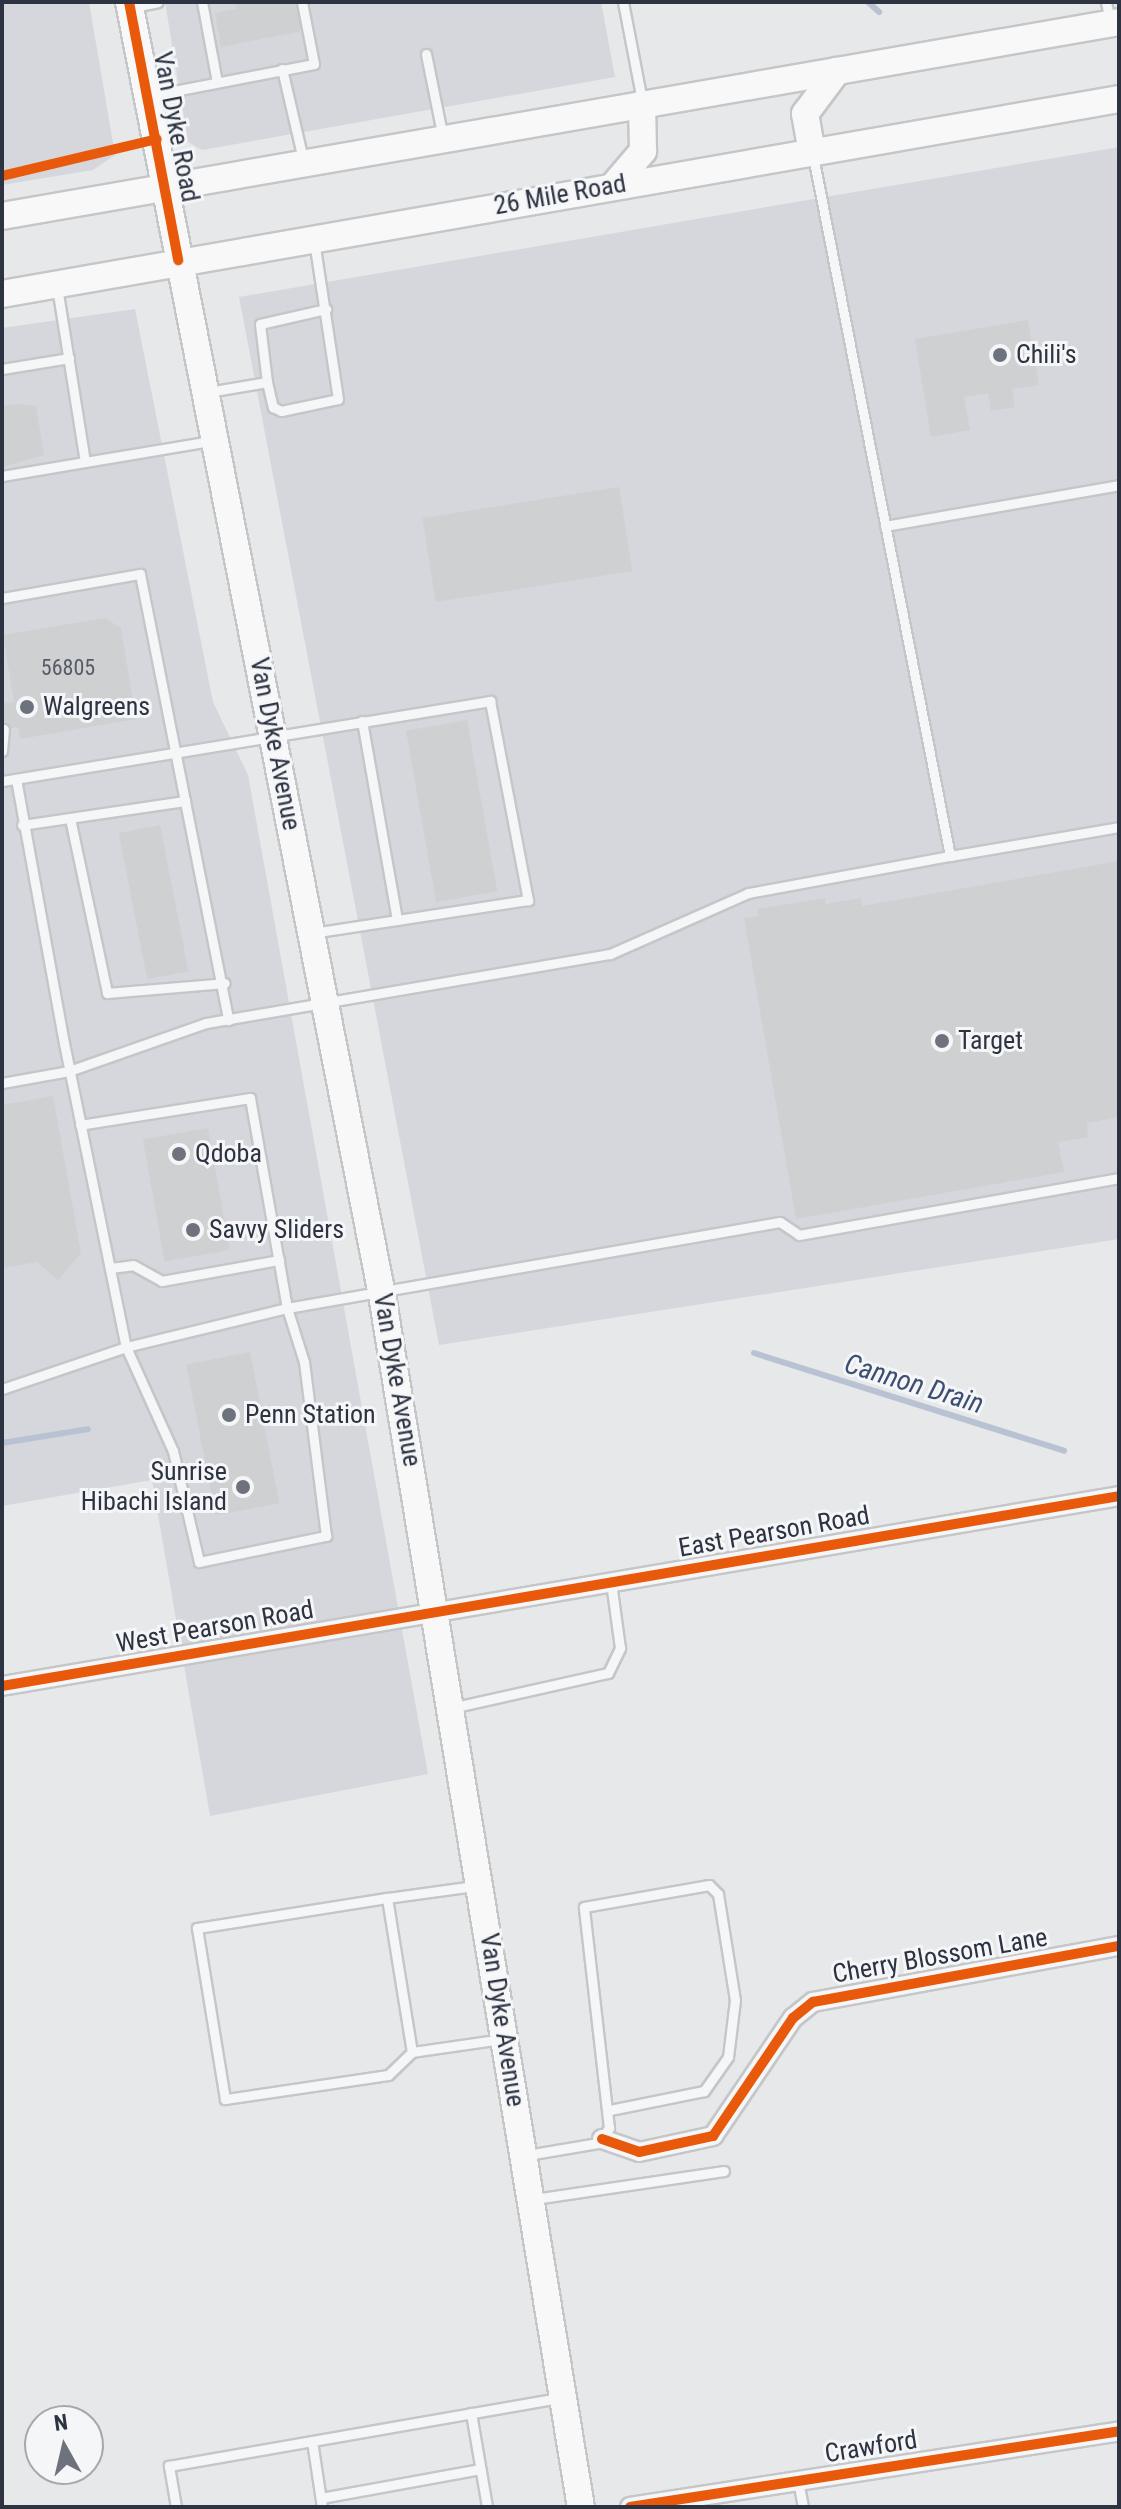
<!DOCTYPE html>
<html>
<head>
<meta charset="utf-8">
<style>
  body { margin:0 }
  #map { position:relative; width:1121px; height:2509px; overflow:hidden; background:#e6e8ea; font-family:"Roboto Condensed",sans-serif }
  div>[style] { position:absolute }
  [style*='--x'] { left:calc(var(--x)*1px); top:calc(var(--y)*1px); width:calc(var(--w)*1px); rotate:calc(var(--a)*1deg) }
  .built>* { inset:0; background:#d5d7dd }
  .stream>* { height:6px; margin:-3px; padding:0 3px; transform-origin:3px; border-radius:3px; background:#b8c2d2 }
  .building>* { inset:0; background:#ced0d2; transform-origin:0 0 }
  .roads { filter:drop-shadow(2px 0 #c4c6c8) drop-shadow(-2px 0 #c4c6c8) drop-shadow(0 2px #c4c6c8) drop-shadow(0 -2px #c4c6c8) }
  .lane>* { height:9px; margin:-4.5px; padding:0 4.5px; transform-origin:4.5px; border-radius:4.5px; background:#f5f6f7 }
  .street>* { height:18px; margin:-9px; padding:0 9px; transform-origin:9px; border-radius:9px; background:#f5f6f7 }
  .secondary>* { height:26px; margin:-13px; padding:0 13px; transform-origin:13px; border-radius:13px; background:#f8f8f8 }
  .cycleway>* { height:10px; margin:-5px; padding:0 5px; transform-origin:5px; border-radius:5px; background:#e8590c }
  .dots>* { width:22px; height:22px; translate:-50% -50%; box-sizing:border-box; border:4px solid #f4f6f8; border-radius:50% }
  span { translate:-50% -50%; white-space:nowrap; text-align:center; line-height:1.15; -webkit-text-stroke:6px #f4f6f8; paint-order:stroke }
  .number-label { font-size:22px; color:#575b67 }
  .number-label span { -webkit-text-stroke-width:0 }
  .street-label { font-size:26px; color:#2e3342 }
  .poi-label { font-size:26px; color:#2e3342 }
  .left { translate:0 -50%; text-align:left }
  .right { translate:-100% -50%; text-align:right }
  .water-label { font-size:28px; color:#3c4f72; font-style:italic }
  .frame { position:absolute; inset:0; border:4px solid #2e3342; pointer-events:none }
  .north { position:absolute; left:24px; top:2405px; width:80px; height:80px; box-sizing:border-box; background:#f4f6f8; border:2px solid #a5a8af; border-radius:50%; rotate:352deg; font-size:22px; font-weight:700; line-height:32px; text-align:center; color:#2e3342 }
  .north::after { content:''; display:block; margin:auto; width:28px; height:36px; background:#6e727d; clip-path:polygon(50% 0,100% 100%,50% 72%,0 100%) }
</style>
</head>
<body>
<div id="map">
  <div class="built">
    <div style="clip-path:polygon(2px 2px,89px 2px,115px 155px,93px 170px,2px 185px)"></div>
    <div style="clip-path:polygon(165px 2px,601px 2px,615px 77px,202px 150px,188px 142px)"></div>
    <div style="clip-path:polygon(1119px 147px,1119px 1239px,439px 1345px,239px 297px)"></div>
    <div style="clip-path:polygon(135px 309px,213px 702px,248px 775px,428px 1774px,210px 1816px,152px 1480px,2px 1506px,2px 328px)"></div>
  </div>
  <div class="stream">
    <div style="--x:868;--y:2;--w:15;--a:42"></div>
    <div style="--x:754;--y:1353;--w:325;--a:17.5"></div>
    <div style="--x:2;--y:1443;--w:87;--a:-9.2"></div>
  </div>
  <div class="building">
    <div style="clip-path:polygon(235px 2px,296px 2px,302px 31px,221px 47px,215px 13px,236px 9px)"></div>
    <div style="clip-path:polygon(1028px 320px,1039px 385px,1012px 389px,1015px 407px,991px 411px,988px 393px,964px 397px,970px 430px,931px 437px,915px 339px)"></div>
    <div style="clip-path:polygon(16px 404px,36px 406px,44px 455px,2px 467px,2px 406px)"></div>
    <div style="left:619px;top:487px;width:85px;height:199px;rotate:81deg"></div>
    <div style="clip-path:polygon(105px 618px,121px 628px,136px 719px,20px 739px,18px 727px,2px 730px,2px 704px,14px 702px,3px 635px)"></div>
    <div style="left:467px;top:720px;width:174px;height:62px;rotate:80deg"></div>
    <div style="left:160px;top:825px;width:149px;height:42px;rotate:79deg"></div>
    <div style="clip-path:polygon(1119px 861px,1119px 1117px,1087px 1123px,1088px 1137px,1058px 1142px,1064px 1172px,796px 1219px,744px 918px,759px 916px,757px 909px,825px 898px,826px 904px,861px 898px,862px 906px)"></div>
    <div style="clip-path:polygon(53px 1096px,81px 1253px,58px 1280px,37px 1262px,2px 1268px,2px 1105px)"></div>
    <div style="left:208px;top:1128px;width:124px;height:66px;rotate:80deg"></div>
    <div style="left:250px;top:1352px;width:154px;height:65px;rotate:79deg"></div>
  </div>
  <div class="roads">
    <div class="lane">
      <div style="--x:202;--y:2;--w:81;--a:79.4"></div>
      <div style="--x:623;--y:2;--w:101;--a:79.1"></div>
      <div style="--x:1106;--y:2;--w:19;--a:78"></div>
      <div style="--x:133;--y:7;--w:25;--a:-11"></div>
      <div style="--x:426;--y:54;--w:86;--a:78.6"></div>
      <div style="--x:282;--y:69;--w:92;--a:76.9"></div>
      <div style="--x:148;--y:96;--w:169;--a:-10.9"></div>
      <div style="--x:314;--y:64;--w:63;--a:-101"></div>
      <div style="--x:57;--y:287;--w:177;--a:80.9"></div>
      <div style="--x:85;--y:462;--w:128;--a:-9.5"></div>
      <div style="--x:2;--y:369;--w:68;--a:-9.3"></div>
      <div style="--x:267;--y:382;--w:58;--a:-96.9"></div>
      <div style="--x:260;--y:324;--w:68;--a:-12.8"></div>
      <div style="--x:208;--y:392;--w:60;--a:-9.6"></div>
      <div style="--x:267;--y:382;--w:26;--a:77"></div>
      <div style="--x:273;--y:407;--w:9;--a:27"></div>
      <div style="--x:281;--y:411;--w:58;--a:-11.9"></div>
      <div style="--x:338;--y:399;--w:160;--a:-98.6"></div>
      <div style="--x:2;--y:476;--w:84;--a:-9.6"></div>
      <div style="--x:885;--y:526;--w:238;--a:-9.9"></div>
      <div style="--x:2;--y:598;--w:140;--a:-9.9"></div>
      <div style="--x:140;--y:574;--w:455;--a:78.8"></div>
      <div style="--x:362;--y:721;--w:202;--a:80"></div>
      <div style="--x:2;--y:751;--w:22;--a:-85"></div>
      <div style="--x:16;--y:779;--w:268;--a:79.7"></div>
      <div style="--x:64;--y:1043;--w:310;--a:78.5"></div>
      <div style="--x:126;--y:1347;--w:166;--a:-13.6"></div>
      <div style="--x:287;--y:1308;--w:213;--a:-100"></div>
      <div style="--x:250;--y:1098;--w:172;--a:171"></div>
      <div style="--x:2;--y:781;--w:495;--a:-9.3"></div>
      <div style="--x:490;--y:701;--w:203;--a:79.2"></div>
      <div style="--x:528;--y:900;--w:218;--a:171.3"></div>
      <div style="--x:71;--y:823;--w:174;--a:78"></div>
      <div style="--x:107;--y:993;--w:118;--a:-4.8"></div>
      <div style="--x:22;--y:825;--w:165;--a:-8.4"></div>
      <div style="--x:950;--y:856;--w:171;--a:-9.7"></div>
      <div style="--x:2;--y:1083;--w:68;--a:-10.2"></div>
      <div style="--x:69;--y:1071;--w:145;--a:-19.3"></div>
      <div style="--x:206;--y:1023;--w:410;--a:-9.7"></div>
      <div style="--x:610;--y:954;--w:151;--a:-23.8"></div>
      <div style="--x:748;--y:893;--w:205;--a:-10.4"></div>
      <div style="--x:950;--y:856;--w:713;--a:-101.07"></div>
      <div style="--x:110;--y:1268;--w:23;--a:-7"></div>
      <div style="--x:133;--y:1265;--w:33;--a:29"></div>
      <div style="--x:162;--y:1281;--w:119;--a:-10.2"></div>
      <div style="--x:2;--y:1389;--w:131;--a:-18.7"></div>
      <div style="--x:126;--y:1347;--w:114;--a:65.7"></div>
      <div style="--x:173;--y:1451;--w:114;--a:76.8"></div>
      <div style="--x:199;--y:1562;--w:130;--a:-11.6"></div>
      <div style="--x:326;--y:1536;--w:175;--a:-97.2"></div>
      <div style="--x:304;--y:1362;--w:57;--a:-107.5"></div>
      <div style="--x:287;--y:1308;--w:500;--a:-9.9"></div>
      <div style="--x:780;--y:1222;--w:23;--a:34"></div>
      <div style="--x:799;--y:1235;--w:325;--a:-10.1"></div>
      <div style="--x:451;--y:1708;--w:161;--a:-12.6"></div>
      <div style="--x:608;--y:1673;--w:28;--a:-64"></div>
      <div style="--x:620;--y:1648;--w:67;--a:-97.8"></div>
      <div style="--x:387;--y:1898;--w:89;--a:-7.8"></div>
      <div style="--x:412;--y:2052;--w:33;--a:136"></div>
      <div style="--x:388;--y:2075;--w:165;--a:171.6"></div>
      <div style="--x:225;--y:2099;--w:173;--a:-99.3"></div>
      <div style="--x:197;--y:1928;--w:192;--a:-9"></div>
      <div style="--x:387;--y:1898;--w:156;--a:80.8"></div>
      <div style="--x:412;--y:2052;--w:91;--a:-8.2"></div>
      <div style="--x:527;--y:2155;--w:72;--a:-9.6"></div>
      <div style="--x:598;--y:2143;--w:19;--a:-54"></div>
      <div style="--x:609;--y:2128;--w:222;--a:-96.5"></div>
      <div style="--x:584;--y:1907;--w:127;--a:-10"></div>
      <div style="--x:709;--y:1885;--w:13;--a:45"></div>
      <div style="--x:718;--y:1894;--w:107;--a:80.9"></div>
      <div style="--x:735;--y:2000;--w:57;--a:97"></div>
      <div style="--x:728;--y:2057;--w:42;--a:125.2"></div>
      <div style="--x:704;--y:2091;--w:96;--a:168.6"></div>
      <div style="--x:534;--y:2199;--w:192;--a:-8.4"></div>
      <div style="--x:471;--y:2413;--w:95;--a:80.3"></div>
      <div style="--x:312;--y:2441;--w:67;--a:81.4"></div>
      <div style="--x:798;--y:2481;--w:26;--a:79"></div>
      <div style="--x:321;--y:2498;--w:162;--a:-10.3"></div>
      <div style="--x:176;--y:2507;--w:42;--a:-99.7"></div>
      <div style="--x:169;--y:2466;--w:397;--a:-9.9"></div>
    </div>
    <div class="street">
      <div style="--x:2;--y:1686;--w:1133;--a:-9.65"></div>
      <div style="--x:602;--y:2139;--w:39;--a:19"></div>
      <div style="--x:639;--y:2152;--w:76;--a:-12.2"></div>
      <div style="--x:713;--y:2136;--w:143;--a:-55.9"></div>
      <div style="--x:793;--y:2018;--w:26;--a:-39"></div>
      <div style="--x:813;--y:2002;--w:311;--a:-10.4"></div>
      <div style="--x:630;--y:2507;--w:495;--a:-8.8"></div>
    </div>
    <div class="secondary">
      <div style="--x:129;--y:2;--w:1318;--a:78.93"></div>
      <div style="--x:382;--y:1295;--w:1228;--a:80.68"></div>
      <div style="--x:812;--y:153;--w:40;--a:-100"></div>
      <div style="--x:805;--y:114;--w:54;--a:-53.3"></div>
      <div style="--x:614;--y:185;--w:45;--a:-49.5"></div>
      <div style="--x:643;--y:151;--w:47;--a:-91.2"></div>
      <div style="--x:2;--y:216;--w:1134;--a:-9.85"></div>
      <div style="--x:2;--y:294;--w:1134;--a:-9.9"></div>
    </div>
  </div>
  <div class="cycleway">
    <div style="--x:129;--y:2;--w:263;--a:79.2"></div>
    <div style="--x:2;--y:176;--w:159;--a:-13.4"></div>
    <div style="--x:2;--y:1686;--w:1133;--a:-9.65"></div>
    <div style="--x:602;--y:2139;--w:39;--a:19"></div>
    <div style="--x:639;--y:2152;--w:76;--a:-12.2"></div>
    <div style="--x:713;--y:2136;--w:143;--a:-55.9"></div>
    <div style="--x:793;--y:2018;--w:26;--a:-39"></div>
    <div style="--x:813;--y:2002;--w:311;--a:-10.4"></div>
    <div style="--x:630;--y:2507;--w:495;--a:-8.8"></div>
  </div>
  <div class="dots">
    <div style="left:1000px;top:355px;background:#6e727d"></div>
    <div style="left:27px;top:707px;background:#6e727d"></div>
    <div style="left:942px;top:1041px;background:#6e727d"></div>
    <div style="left:179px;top:1154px;background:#6e727d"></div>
    <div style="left:193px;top:1230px;background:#6e727d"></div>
    <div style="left:229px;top:1415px;background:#6e727d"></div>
    <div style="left:243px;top:1487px;background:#6e727d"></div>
  </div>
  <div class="number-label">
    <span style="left:68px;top:668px">56805</span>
  </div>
  <div class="street-label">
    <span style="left:176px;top:127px;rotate:79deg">Van Dyke Road</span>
    <span style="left:560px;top:195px;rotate:-10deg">26 Mile Road</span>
    <span style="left:275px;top:744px;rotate:79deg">Van Dyke Avenue</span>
    <span style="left:397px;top:1380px;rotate:80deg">Van Dyke Avenue</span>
    <span style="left:774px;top:1532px;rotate:-10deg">East Pearson Road</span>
    <span style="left:215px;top:1627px;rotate:-10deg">West Pearson Road</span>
    <span style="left:940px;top:1956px;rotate:-10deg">Cherry Blossom Lane</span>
    <span style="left:502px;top:2020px;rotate:81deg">Van Dyke Avenue</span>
    <span style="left:871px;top:2447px;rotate:-9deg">Crawford</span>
  </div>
  <div class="poi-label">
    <span class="left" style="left:1016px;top:355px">Chili's</span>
    <span class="left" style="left:43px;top:707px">Walgreens</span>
    <span class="left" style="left:958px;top:1041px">Target</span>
    <span class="left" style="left:195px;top:1154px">Qdoba</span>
    <span class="left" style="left:209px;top:1230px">Savvy Sliders</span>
    <span class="left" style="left:245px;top:1415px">Penn Station</span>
    <span class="right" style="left:227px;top:1487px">Sunrise<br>Hibachi Island</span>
  </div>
  <div class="water-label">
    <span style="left:914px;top:1384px;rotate:17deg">Cannon Drain</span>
  </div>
  <div class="frame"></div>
  <div class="north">N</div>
</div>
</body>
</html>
